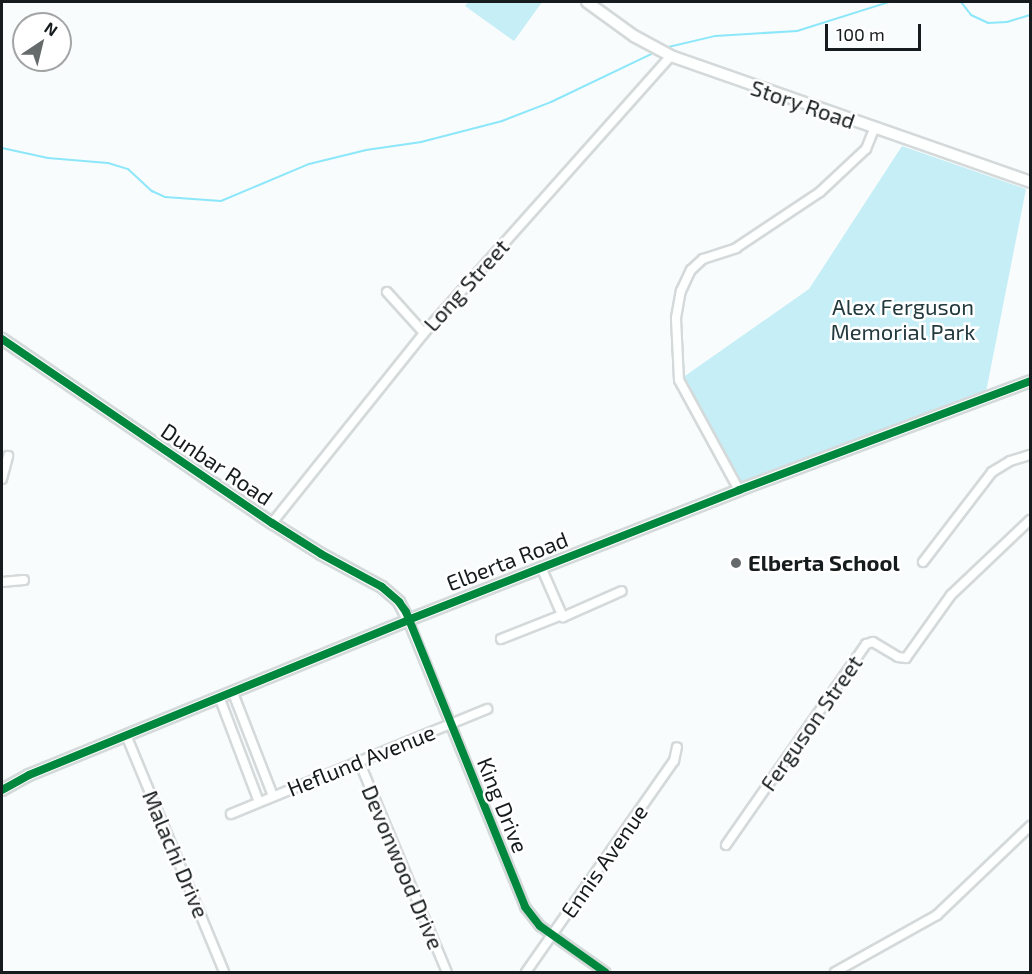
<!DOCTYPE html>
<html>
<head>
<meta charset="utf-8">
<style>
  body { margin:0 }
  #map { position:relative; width:1032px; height:974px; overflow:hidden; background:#f8fcfc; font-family:"Exo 2",sans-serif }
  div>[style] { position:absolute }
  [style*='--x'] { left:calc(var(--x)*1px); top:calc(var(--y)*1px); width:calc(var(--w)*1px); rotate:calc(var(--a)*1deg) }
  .green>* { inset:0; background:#c6eef6 }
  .stream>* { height:2px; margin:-1px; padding:0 1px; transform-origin:1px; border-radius:1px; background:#8ce7fa }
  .roads { filter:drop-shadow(2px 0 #d4d9da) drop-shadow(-2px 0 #d4d9da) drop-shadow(0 2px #d4d9da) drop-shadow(0 -2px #d4d9da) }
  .street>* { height:8px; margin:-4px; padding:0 4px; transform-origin:4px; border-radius:4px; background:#feffff }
  .secondary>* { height:10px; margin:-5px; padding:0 5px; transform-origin:5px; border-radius:5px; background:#feffff }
  .cycleway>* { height:8px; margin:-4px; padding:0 4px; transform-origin:4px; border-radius:4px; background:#00873e }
  .dots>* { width:16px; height:16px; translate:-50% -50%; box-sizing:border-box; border:3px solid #fff; border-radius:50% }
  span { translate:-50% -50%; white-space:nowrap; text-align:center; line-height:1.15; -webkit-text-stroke:5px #fff; paint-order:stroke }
  .street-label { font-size:22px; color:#161c1d }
  .park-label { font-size:22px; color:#22393e }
  .poi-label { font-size:22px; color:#161c1d; font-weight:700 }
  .left { translate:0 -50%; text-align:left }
  .frame { position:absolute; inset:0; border:3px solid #161c1d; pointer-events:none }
  .north { position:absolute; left:12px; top:12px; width:60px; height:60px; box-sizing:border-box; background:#fff; border:2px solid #a2a4a5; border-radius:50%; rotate:35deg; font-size:16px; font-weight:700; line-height:24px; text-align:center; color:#161c1d }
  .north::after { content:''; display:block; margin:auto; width:21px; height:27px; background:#656a6b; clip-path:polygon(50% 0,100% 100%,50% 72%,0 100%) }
  .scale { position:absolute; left:825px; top:24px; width:96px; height:27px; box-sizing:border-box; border:3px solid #161c1d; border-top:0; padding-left:8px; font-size:18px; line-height:21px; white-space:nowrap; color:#161c1d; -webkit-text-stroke:4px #fff; paint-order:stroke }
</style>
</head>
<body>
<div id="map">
  <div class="green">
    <div style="clip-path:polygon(468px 2px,542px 2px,514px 41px,465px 6px)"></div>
    <div style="clip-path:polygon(902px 146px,1026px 189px,986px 392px,739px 482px,682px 378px,809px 289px)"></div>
  </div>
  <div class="stream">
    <div style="--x:961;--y:2;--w:16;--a:52"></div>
    <div style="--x:971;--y:15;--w:19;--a:25"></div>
    <div style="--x:988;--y:23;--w:19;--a:-3"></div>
    <div style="--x:1007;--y:22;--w:24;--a:-17"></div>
    <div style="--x:664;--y:48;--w:52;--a:-13.2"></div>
    <div style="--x:715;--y:36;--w:82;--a:-3.5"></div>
    <div style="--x:797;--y:31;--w:96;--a:-17.5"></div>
    <div style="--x:2;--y:148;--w:47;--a:12.3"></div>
    <div style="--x:48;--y:158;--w:60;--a:4.8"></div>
    <div style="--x:108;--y:163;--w:21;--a:17"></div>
    <div style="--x:128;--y:169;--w:33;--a:43"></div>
    <div style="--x:152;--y:191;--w:14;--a:25"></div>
    <div style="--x:165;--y:197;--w:56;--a:4.1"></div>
    <div style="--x:221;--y:201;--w:95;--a:-22.8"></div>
    <div style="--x:309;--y:164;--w:59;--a:-13.8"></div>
    <div style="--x:366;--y:150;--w:56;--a:-8.3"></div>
    <div style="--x:421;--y:142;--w:84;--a:-14.5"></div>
    <div style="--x:502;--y:121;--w:53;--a:-21.2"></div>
    <div style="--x:551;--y:102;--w:111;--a:-25.6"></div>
  </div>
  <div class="roads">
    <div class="street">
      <div style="--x:387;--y:292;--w:55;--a:47.9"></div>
      <div style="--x:2;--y:479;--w:24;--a:-75"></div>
      <div style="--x:739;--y:490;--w:125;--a:-118.6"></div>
      <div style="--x:679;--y:380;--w:62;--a:-92.8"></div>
      <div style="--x:676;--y:318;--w:27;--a:-80"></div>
      <div style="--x:681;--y:291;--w:23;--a:-65"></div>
      <div style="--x:691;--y:270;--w:16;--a:-43"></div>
      <div style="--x:703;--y:259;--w:35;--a:-18"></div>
      <div style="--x:736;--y:248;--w:101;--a:-33.7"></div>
      <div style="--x:820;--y:192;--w:63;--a:-43.1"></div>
      <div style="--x:866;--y:149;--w:22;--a:-68"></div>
      <div style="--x:272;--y:523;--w:243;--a:-51.3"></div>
      <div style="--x:424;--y:333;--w:371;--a:-48.3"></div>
      <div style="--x:923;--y:562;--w:113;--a:-52.5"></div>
      <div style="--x:992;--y:472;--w:21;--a:-31"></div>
      <div style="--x:1010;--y:461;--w:21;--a:-17"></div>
      <div style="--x:541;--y:567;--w:55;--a:66.3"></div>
      <div style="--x:563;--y:617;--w:64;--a:-23.8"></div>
      <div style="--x:2;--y:582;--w:22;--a:-5"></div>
      <div style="--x:408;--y:620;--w:310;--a:67.8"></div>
      <div style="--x:525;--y:907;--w:24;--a:52"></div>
      <div style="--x:540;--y:926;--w:80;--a:35.3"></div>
      <div style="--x:501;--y:639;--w:66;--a:-21.5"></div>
      <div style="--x:233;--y:693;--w:110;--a:68.8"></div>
      <div style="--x:220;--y:699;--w:110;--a:69.3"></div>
      <div style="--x:126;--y:735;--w:256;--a:67.5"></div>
      <div style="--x:359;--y:761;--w:229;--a:67.4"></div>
      <div style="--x:231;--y:814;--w:277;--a:-22.3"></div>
      <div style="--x:726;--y:845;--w:245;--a:-55.1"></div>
      <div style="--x:866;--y:644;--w:7;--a:-16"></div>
      <div style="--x:873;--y:642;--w:29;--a:31"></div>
      <div style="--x:898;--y:657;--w:8;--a:7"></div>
      <div style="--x:906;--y:658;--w:77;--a:-54.5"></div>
      <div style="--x:951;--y:595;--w:109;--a:-43.5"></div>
      <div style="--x:526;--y:972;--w:258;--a:-55"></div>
      <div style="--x:674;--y:761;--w:14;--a:-78"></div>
      <div style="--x:835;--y:972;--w:117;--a:-29.2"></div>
      <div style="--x:937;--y:915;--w:129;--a:-43.7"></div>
    </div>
    <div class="secondary">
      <div style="--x:587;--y:2;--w:58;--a:35.9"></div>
      <div style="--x:634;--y:36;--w:42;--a:28.4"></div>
      <div style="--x:671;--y:56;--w:380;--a:19.3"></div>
      <div style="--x:2;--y:339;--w:327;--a:34.3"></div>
      <div style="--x:272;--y:523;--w:58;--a:32.3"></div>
      <div style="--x:321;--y:554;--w:69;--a:28.4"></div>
      <div style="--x:382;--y:587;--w:23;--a:41"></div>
      <div style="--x:399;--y:602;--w:20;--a:63"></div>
      <div style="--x:2;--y:790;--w:31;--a:-29"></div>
      <div style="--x:29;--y:775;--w:409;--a:-22.2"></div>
      <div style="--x:408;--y:620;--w:356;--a:-21.4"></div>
      <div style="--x:739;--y:490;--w:311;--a:-20.5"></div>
    </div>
  </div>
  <div class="cycleway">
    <div style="--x:2;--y:339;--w:327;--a:34.3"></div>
    <div style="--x:272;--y:523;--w:58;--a:32.3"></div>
    <div style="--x:321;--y:554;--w:69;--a:28.4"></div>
    <div style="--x:382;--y:587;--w:23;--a:41"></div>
    <div style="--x:399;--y:602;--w:12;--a:55"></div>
    <div style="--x:406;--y:612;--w:318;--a:68"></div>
    <div style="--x:525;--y:907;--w:24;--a:52"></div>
    <div style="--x:540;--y:926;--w:80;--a:35.3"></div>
    <div style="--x:2;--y:790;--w:31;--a:-29"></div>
    <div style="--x:29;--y:775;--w:409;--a:-22.2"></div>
    <div style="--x:408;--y:620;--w:356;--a:-21.4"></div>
    <div style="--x:739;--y:490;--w:311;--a:-20.5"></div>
  </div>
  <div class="dots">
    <div style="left:736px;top:563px;background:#656a6b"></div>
  </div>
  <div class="street-label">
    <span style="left:803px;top:104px;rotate:19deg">Story Road</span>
    <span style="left:466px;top:285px;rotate:-48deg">Long Street</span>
    <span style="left:217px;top:464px;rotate:34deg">Dunbar Road</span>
    <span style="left:507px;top:561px;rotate:-21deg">Elberta Road</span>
    <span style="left:811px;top:723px;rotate:-55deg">Ferguson Street</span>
    <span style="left:361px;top:760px;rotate:-22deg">Heflund Avenue</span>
    <span style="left:503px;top:805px;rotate:68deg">King Drive</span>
    <span style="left:176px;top:854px;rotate:67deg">Malachi Drive</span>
    <span style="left:604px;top:861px;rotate:-55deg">Ennis Avenue</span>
    <span style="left:403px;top:867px;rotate:67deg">Devonwood Drive</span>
  </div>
  <div class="park-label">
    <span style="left:903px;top:319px">Alex Ferguson<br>Memorial Park</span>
  </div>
  <div class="poi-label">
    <span class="left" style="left:748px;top:563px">Elberta School</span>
  </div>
  <div class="frame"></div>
  <div class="north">N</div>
  <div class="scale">100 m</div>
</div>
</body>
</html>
